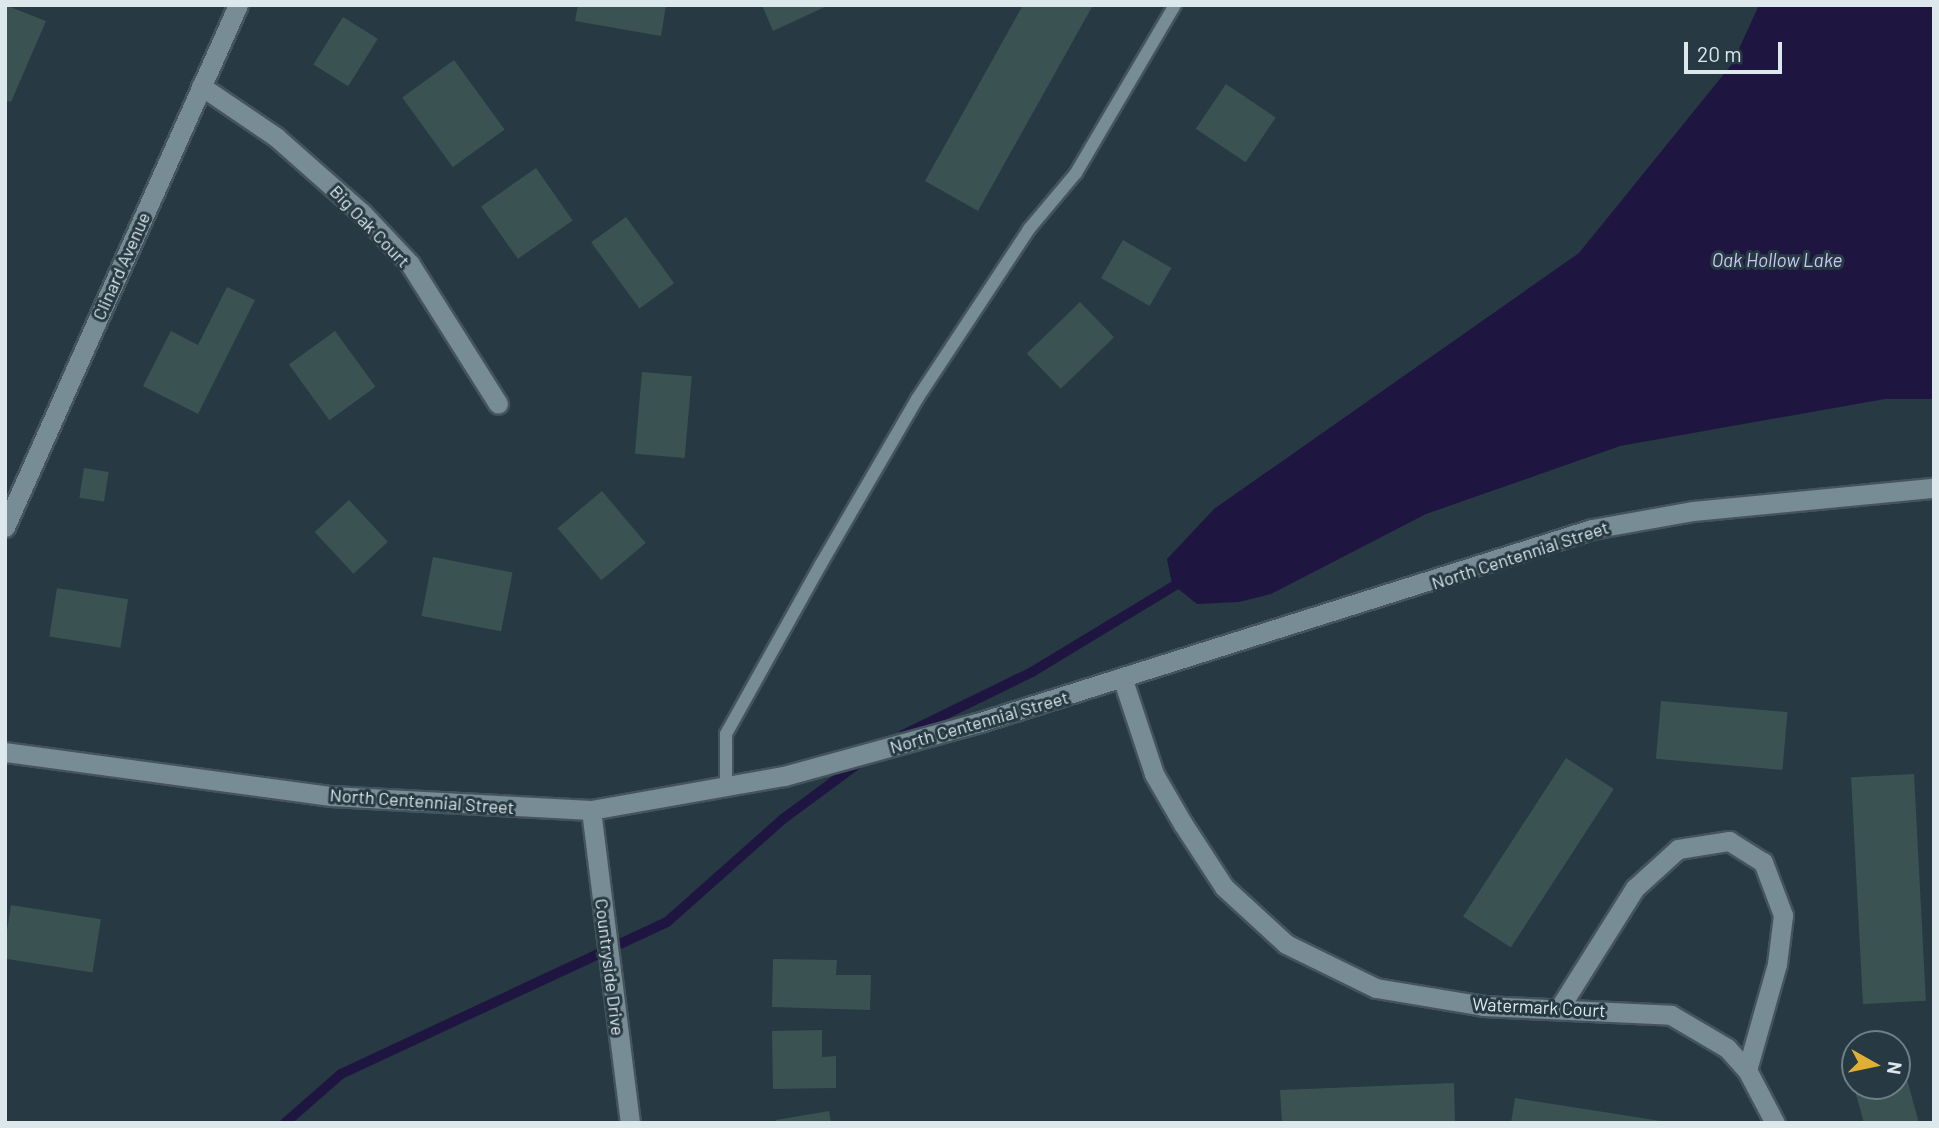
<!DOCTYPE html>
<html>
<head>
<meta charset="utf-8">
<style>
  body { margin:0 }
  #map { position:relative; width:1939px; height:1128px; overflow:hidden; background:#273942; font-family:Barlow,sans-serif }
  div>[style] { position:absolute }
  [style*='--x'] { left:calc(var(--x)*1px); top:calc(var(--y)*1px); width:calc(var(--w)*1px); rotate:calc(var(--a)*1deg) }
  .water>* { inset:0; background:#1e1641 }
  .stream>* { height:10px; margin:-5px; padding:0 5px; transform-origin:5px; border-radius:5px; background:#1e1641 }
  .building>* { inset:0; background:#3b5253; transform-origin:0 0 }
  .roads { filter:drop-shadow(2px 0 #45545c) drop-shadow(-2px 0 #45545c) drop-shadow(0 2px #45545c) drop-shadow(0 -2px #45545c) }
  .service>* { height:12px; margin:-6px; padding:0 6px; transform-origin:6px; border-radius:6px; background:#788c96 }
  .minor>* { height:19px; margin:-9.5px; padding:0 9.5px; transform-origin:9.5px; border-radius:9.5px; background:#788c96 }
  .tertiary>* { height:19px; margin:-9.5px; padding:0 9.5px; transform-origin:9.5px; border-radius:9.5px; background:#788c96 }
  span { translate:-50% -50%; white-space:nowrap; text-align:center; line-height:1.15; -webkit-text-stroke:6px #273942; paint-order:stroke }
  .street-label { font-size:18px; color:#dde8ed }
  .water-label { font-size:19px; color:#cbc8f7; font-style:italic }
  .frame { position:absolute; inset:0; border:7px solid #dde8ed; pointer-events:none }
  .north { position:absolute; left:1841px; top:1030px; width:70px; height:70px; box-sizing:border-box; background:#273942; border:2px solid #707f86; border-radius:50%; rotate:99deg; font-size:19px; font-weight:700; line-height:28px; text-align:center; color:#dde8ed }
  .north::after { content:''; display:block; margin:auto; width:24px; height:32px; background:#e0b034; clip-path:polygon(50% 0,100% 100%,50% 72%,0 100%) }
  .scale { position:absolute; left:1684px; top:42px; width:98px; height:32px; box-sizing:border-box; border:4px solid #dde8ed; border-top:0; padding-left:9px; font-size:21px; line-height:24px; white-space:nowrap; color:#dde8ed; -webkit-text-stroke:5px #273942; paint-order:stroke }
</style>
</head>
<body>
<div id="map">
  <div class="water">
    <div style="clip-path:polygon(1759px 5px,1934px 5px,1934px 399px,1885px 399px,1620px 446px,1426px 514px,1271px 594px,1239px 602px,1197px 604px,1172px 584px,1167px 559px,1214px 509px,1579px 253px,1732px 64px)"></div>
  </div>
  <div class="stream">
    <div style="--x:903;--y:735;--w:144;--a:-26"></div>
    <div style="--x:1032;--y:672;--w:178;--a:-31.2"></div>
    <div style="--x:285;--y:1123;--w:74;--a:-41.2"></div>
    <div style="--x:341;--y:1074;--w:360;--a:-25"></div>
    <div style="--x:667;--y:922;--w:155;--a:-41.6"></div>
    <div style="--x:783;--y:819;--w:101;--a:-36.5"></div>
  </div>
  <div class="building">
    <div style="clip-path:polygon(5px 5px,46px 21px,11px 102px,5px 100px)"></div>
    <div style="clip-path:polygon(578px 5px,666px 5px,661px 36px,575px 21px)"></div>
    <div style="clip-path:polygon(762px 5px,829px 5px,773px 31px)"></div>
    <div style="clip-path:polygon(1023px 5px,1093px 5px,978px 211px,925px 181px)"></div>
    <div style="left:343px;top:17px;width:41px;height:56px;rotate:32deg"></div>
    <div style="left:454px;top:60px;width:86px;height:64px;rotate:54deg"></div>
    <div style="left:1226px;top:84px;width:60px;height:54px;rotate:34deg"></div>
    <div style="left:536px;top:168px;width:64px;height:67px;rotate:55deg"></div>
    <div style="left:626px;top:217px;width:82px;height:43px;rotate:54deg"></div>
    <div style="left:1123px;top:240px;width:56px;height:44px;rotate:30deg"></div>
    <div style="clip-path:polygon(227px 287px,255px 300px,198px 414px,143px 386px,171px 331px,198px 345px)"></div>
    <div style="left:1080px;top:302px;width:49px;height:74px;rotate:46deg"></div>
    <div style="left:335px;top:331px;width:69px;height:57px;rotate:54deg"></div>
    <div style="left:642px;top:372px;width:50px;height:82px;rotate:5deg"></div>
    <div style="left:84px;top:468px;width:25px;height:30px;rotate:9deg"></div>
    <div style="left:602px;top:491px;width:68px;height:58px;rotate:50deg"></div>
    <div style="left:349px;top:500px;width:57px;height:47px;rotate:47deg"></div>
    <div style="left:433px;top:557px;width:81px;height:60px;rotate:11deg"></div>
    <div style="left:57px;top:588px;width:72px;height:49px;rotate:9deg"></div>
    <div style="left:1661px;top:701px;width:127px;height:58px;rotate:5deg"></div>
    <div style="left:1566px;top:758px;width:57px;height:189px;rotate:33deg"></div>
    <div style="left:1914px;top:774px;width:227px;height:63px;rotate:87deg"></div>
    <div style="left:11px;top:905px;width:91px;height:54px;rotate:9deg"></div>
    <div style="clip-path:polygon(773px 959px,837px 960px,836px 975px,871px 975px,870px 1010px,772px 1007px)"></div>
    <div style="clip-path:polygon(822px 1030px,822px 1057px,836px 1056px,836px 1088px,773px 1089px,772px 1031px)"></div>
    <div style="clip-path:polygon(1898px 1047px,1919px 1123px,1864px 1123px,1847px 1063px,1855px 1060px,1855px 1086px,1897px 1086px)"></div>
    <div style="clip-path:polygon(1454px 1083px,1455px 1123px,1282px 1123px,1280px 1090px)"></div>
    <div style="clip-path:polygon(1515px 1098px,1661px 1121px,1661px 1123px,1511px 1123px)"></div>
    <div style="clip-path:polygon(829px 1111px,831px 1123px,776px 1123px,776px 1120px)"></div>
  </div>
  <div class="roads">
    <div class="service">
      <div style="--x:726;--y:786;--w:52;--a:-90"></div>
      <div style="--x:726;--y:734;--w:195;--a:-60.8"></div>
      <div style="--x:821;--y:564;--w:191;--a:-59.8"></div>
      <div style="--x:917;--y:399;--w:204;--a:-56.6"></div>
      <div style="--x:1029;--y:229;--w:73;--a:-50"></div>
      <div style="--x:1076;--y:173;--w:195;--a:-59.5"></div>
    </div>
    <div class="minor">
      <div style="--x:201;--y:86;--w:91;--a:34.2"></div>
      <div style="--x:276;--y:137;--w:115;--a:41.5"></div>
      <div style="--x:362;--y:213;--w:70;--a:46.7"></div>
      <div style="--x:410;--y:264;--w:165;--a:57.8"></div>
      <div style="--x:5;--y:527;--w:572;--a:-65.95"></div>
      <div style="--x:1123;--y:680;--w:99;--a:71.7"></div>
      <div style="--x:1154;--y:774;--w:58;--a:59.9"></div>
      <div style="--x:1183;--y:824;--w:75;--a:56.9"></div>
      <div style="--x:1224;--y:887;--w:84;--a:42.6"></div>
      <div style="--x:1286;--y:944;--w:100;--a:26.1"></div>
      <div style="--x:1376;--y:988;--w:109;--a:9.5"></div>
      <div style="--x:1483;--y:1006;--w:188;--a:2.7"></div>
      <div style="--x:1671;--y:1015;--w:65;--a:30.5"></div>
      <div style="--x:1727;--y:1048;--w:30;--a:48"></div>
      <div style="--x:1747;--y:1070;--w:60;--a:62.2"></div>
      <div style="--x:591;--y:810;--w:315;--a:82.9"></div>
      <div style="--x:1560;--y:1007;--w:141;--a:-57.8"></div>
      <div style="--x:1635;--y:888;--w:58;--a:-42.2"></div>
      <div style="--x:1678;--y:849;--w:52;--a:-8.9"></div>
      <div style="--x:1729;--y:841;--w:40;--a:32"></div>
      <div style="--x:1763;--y:862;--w:57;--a:69.3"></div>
      <div style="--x:1783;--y:915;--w:49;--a:97"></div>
      <div style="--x:1777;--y:964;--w:110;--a:105.8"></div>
    </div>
    <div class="tertiary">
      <div style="--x:5;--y:752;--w:329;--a:7.7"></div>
      <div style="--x:331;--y:796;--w:260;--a:3.1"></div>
      <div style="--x:591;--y:810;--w:196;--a:-10"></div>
      <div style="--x:784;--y:776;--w:200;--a:-15.4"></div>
      <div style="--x:977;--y:723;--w:645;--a:-17.51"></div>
      <div style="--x:1592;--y:529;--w:103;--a:-10.1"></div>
      <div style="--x:1693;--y:511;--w:242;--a:-5.5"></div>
    </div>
  </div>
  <div class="street-label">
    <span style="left:370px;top:226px;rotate:46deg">Big Oak Court</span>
    <span style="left:121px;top:266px;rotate:-66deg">Clinard Avenue</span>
    <span style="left:1520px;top:555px;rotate:-18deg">North Centennial Street</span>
    <span style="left:979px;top:722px;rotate:-16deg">North Centennial Street</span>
    <span style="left:422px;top:801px;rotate:4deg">North Centennial Street</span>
    <span style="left:610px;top:967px;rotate:83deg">Countryside Drive</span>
    <span style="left:1539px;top:1007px;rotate:3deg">Watermark Court</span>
  </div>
  <div class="water-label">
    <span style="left:1777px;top:260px">Oak Hollow Lake</span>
  </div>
  <div class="frame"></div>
  <div class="north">N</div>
  <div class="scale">20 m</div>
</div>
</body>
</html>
